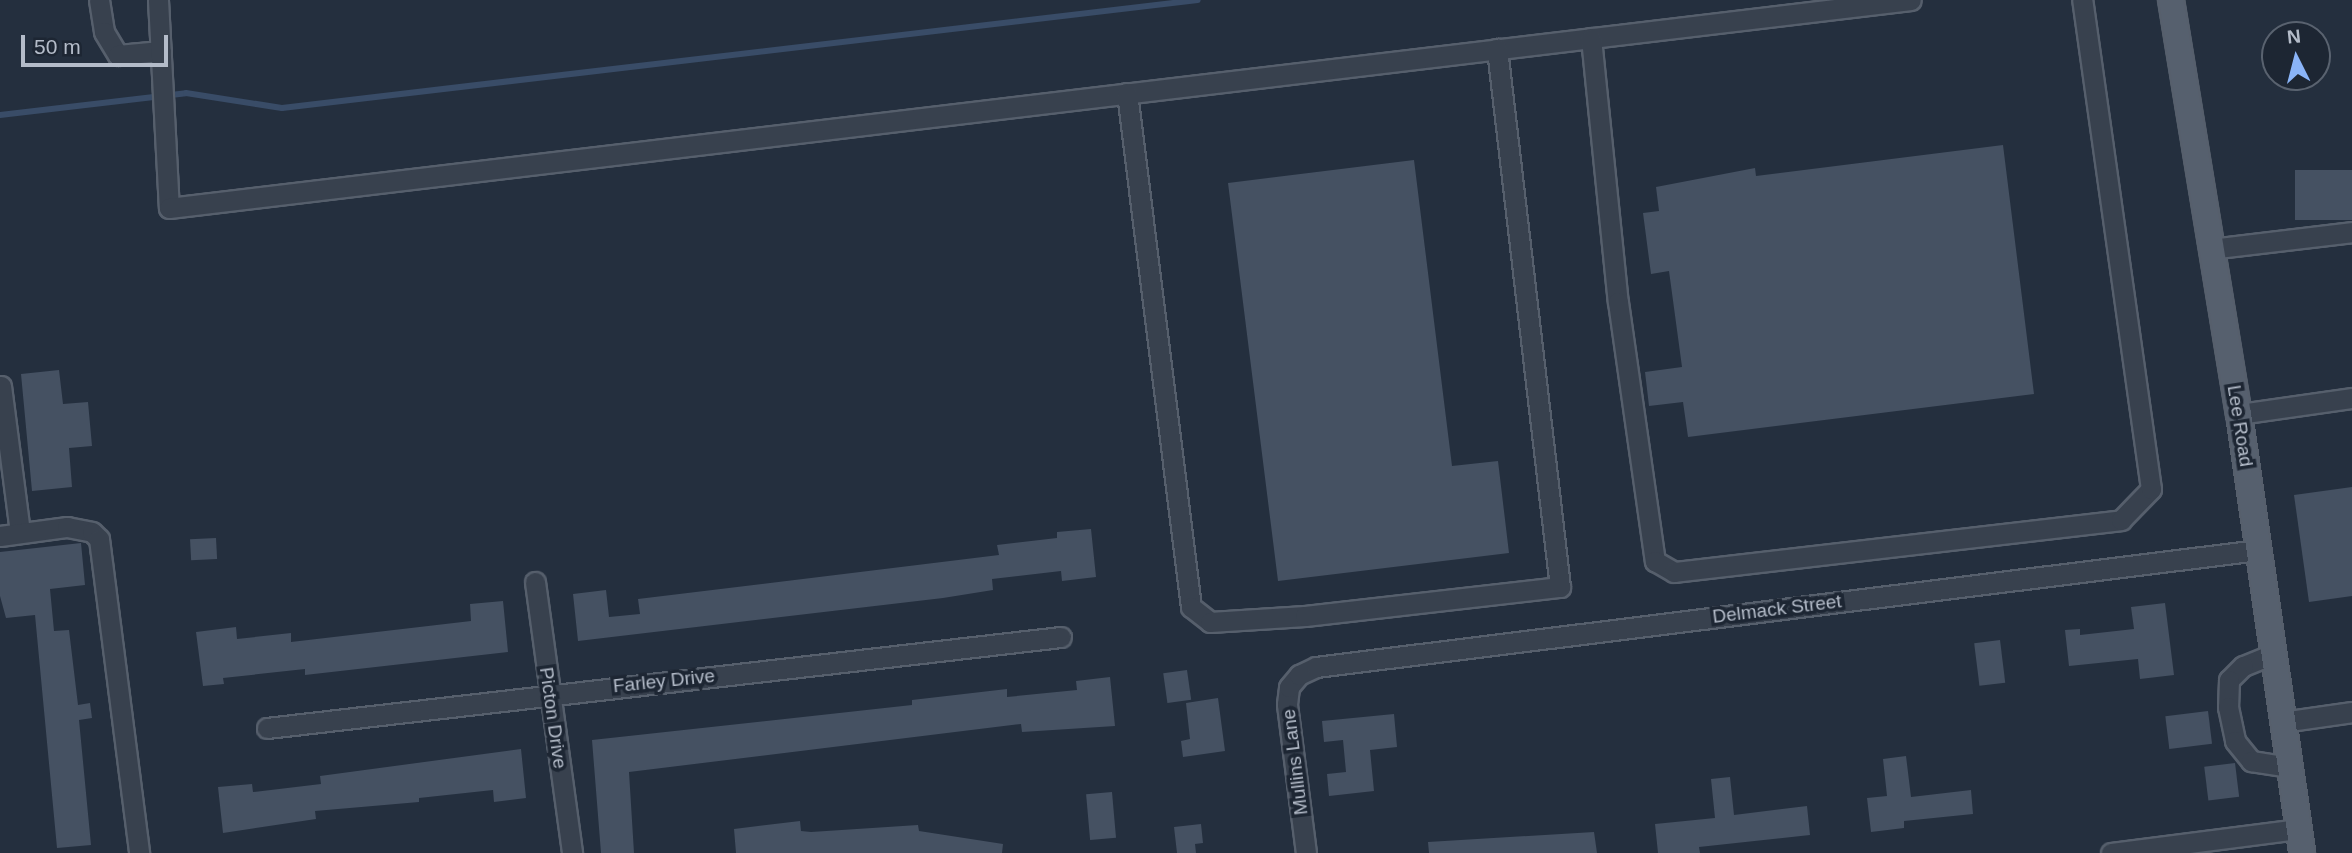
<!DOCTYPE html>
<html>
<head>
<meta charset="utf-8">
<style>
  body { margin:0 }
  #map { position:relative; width:2352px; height:853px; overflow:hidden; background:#242f3e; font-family:Arial,sans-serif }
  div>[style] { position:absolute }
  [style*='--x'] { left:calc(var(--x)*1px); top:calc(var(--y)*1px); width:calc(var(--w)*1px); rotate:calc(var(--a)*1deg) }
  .stream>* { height:6px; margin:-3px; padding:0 3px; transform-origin:3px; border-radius:3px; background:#394c67 }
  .building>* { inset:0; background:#455162; transform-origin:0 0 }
  .roads { filter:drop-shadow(2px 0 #565f6c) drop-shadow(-2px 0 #565f6c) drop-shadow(0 2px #565f6c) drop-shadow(0 -2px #565f6c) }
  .minor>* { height:19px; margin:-9.5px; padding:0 9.5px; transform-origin:9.5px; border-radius:9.5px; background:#38414e }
  .major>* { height:24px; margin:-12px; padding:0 12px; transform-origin:12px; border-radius:12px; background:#56606e }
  span { translate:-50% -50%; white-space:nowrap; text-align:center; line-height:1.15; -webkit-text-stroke:7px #1d2633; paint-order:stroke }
  .street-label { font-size:19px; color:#b4bcc9 }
  .north { position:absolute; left:2261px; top:21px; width:70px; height:70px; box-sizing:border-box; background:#1d2633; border:2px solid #59626f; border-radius:50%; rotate:354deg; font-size:19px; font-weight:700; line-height:28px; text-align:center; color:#b4bcc9 }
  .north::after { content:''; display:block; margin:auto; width:24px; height:32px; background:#8ab4f8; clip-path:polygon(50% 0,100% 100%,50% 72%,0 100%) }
  .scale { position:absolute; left:21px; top:35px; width:147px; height:32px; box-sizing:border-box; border:4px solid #b4bcc9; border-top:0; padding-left:9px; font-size:21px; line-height:24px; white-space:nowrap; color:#b4bcc9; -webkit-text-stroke:5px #1d2633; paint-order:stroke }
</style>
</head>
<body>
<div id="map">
  <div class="stream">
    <div style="--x:0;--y:115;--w:187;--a:-6.7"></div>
    <div style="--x:186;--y:93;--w:97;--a:8.9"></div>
    <div style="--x:282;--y:108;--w:922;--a:-6.72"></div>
  </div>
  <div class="building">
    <div style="clip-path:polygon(2003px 145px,2034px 394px,1688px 437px,1683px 402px,1649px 406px,1645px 372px,1682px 367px,1669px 271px,1651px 274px,1643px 213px,1659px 211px,1656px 187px,1755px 168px,1756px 176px)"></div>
    <div style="clip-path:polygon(1414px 160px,1452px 466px,1498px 461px,1509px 553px,1278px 581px,1228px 183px)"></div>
    <div style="left:2352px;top:170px;width:50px;height:57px;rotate:90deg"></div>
    <div style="clip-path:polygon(59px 370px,63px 404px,88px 402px,92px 446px,69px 448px,72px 487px,32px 491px,21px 374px)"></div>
    <div style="clip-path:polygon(2352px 487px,2352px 596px,2309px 602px,2294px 495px)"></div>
    <div style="clip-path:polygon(1091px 529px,1096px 577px,1062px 581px,1061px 571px,992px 579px,993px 590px,943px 598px,578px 641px,573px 594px,606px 590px,609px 617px,640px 614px,638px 599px,999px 555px,997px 545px,1057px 538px,1057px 532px)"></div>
    <div style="left:216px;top:538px;width:21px;height:26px;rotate:87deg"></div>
    <div style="clip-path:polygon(81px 543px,85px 585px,50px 589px,54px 631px,69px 630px,78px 705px,90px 703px,92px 718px,79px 720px,91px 845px,57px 848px,35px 615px,6px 618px,0 596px,0 552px)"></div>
    <div style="clip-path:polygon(503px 601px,508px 652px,305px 675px,305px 669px,223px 678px,224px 684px,203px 686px,196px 632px,236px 627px,237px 639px,291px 633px,291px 642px,471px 621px,470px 604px)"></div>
    <div style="clip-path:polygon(2165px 603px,2174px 675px,2140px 679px,2138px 659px,2069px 666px,2065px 630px,2080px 629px,2080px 635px,2134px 629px,2131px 607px)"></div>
    <div style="left:2000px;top:640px;width:43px;height:26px;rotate:83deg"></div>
    <div style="left:1187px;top:670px;width:30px;height:24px;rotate:82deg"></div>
    <div style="clip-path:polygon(1110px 677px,1115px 726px,1022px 732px,1021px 724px,629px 772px,634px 853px,601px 853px,592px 740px,912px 705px,912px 700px,1007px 689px,1007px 697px,1077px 690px,1076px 681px)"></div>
    <div style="clip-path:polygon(1218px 698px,1225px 751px,1183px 757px,1181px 741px,1190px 739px,1186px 703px)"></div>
    <div style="left:2208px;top:711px;width:33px;height:43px;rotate:83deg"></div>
    <div style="clip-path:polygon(1394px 714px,1397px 747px,1370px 750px,1374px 791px,1329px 796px,1327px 774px,1346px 772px,1343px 740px,1324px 742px,1322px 721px)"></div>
    <div style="clip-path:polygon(521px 749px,526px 798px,494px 802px,493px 790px,419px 798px,419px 802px,315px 811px,316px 819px,223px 833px,218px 787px,252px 784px,253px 792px,321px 784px,320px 776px)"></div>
    <div style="clip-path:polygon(1906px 756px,1911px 797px,1971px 790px,1973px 814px,1904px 821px,1904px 828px,1871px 832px,1867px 798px,1887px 796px,1883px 759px)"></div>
    <div style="left:2235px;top:763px;width:34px;height:31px;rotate:83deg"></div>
    <div style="clip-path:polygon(1730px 777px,1734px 815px,1807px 806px,1810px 835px,1699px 847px,1700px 853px,1658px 853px,1655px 824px,1715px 818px,1711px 779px)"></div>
    <div style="left:1112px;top:792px;width:46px;height:26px;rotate:85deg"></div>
    <div style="clip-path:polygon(800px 821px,801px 831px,811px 832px,918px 825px,919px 831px,1003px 844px,1002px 853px,736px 853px,734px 829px)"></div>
    <div style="clip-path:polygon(1201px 824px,1203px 843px,1195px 844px,1196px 853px,1177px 853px,1174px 827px)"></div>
    <div style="clip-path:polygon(1594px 832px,1597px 853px,1429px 853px,1428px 842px)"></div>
  </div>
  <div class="roads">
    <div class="minor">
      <div style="--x:99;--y:0;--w:32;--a:81"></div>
      <div style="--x:104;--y:32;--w:27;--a:59"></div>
      <div style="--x:118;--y:55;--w:43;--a:-5.3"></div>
      <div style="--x:158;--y:0;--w:208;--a:87"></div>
      <div style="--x:169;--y:208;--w:1754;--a:-6.81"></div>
      <div style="--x:1591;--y:38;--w:265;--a:84.2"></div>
      <div style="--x:1618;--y:302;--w:262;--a:81.9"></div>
      <div style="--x:1655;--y:561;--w:22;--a:30"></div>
      <div style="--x:1674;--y:572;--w:450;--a:-6.6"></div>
      <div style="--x:2121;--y:520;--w:43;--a:-45.9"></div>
      <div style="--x:2151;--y:489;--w:494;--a:-98"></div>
      <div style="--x:1127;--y:93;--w:518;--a:82.9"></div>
      <div style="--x:1191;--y:607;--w:24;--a:38"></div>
      <div style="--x:1210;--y:622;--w:95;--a:-3.6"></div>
      <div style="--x:1305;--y:616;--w:257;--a:-6.5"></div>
      <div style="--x:1560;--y:587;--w:542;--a:-96.68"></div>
      <div style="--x:2210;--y:249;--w:143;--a:-6.8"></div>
      <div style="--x:1;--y:386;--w:148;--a:82.6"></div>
      <div style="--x:2239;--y:414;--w:114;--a:-8.1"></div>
      <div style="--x:0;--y:536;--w:68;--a:-7.7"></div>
      <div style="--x:67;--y:527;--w:25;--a:11"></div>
      <div style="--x:92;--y:532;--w:10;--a:45"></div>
      <div style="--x:99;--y:539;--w:317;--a:82.7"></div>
      <div style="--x:535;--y:582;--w:274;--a:82.2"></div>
      <div style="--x:2273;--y:654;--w:32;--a:158"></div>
      <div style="--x:2243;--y:666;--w:20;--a:135"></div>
      <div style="--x:2229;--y:680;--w:27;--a:92"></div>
      <div style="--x:2228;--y:707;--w:35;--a:78"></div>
      <div style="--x:2235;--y:741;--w:26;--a:51"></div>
      <div style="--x:2251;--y:761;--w:38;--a:9"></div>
      <div style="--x:2282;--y:722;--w:71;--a:-8.1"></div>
      <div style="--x:267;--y:728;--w:799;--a:-6.54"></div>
      <div style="--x:1306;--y:853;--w:150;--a:-97.3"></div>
      <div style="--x:1287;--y:704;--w:17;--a:-83"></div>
      <div style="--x:1289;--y:687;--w:16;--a:-50"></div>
      <div style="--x:1299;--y:675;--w:19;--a:-25"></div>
      <div style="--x:1316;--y:667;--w:949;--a:-7.08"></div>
      <div style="--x:2111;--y:853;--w:190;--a:-7.3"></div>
    </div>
    <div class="major">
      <div style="--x:2171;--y:0;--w:420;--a:80.7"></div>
      <div style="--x:2239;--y:414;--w:443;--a:81.8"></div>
    </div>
  </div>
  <div class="street-label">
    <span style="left:2240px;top:426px;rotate:81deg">Lee Road</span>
    <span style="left:1777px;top:609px;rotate:-7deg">Delmack Street</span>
    <span style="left:664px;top:681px;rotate:-6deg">Farley Drive</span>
    <span style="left:553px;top:718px;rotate:82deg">Picton Drive</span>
    <span style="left:1295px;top:762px;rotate:-97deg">Mullins Lane</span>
  </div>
  <div class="north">N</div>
  <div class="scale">50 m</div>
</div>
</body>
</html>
